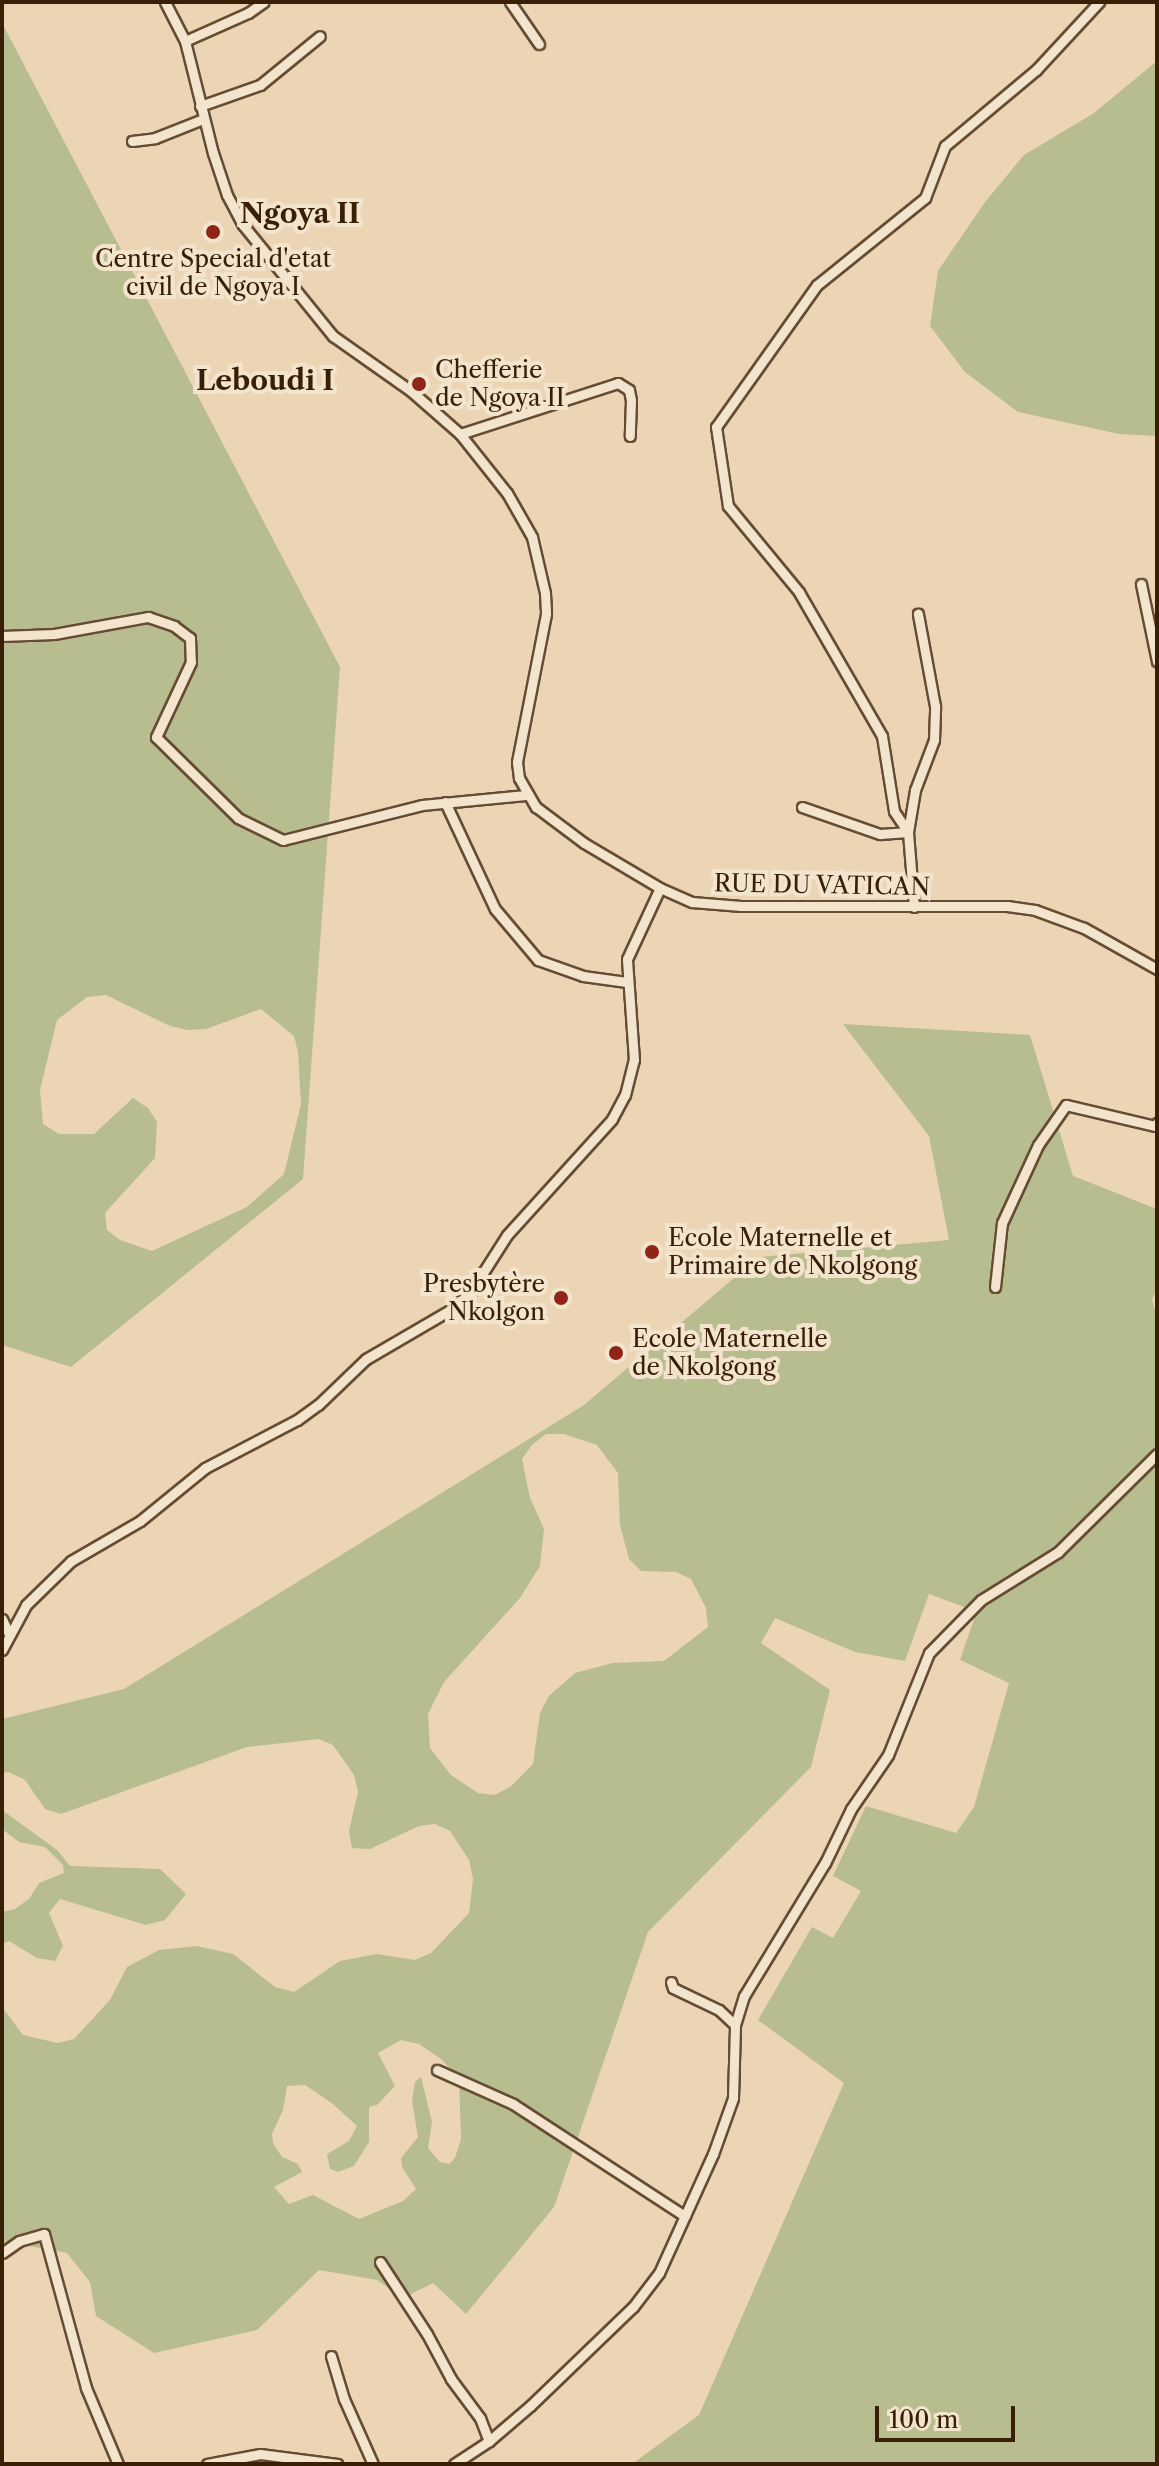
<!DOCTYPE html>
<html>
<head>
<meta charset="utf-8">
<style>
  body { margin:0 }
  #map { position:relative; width:1159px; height:2466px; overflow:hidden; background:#ecd5b4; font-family:"Libre Caslon Text",serif }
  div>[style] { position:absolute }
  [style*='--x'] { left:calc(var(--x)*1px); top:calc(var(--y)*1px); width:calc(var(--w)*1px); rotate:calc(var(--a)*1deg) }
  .green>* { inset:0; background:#b7bd8e }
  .roads { filter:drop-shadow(2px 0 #654c32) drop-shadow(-2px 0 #654c32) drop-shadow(0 2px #654c32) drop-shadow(0 -2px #654c32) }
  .minor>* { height:9px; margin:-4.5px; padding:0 4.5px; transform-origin:4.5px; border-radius:4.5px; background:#f3e4ce }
  .dots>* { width:22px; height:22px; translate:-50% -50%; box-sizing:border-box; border:4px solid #f3e4ce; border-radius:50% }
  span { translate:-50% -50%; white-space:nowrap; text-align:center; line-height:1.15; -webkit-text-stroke:8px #f3e4ce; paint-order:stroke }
  .poi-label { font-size:24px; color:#381f06 }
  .left { translate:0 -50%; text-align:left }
  .right { translate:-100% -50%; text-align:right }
  .street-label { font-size:24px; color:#381f06 }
  .quarter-label { font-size:28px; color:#381f06; font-weight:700 }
  .frame { position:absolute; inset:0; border:4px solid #381f06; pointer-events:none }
  .scale { position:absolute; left:875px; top:2406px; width:140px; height:36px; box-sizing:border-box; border:4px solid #381f06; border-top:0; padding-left:10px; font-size:24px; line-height:28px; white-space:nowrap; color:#381f06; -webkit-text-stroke:6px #f3e4ce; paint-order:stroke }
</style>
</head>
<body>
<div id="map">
  <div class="green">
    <div style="clip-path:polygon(evenodd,2px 23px,340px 667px,303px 1179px,71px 1367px,2px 1345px,2px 23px,106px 995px,170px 1026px,187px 1030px,206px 1029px,261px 1009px,294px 1036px,298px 1052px,301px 1104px,284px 1174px,247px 1207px,152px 1251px,120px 1240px,107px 1230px,105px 1213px,155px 1158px,157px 1122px,148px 1108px,133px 1098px,94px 1134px,59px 1134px,43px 1124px,40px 1090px,57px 1020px,87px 997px,106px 995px)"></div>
    <div style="clip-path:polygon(1157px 61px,1157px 436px,1119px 434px,1018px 412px,965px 372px,930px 326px,938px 271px,985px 202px,1024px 155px,1094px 113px)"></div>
    <div style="clip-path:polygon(evenodd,843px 1024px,1030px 1035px,1073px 1176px,1157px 1209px,1157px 1291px,1152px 1299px,1157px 1318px,1157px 2464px,632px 2464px,699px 2415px,844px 2083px,758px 2020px,812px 1927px,833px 1938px,861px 1891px,833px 1876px,866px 1806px,956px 1833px,974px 1807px,1009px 1683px,960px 1660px,980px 1602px,970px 1609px,929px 1594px,905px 1661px,855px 1652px,775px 1618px,761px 1643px,830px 1690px,811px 1767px,648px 1932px,554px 2207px,466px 2314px,433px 2283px,403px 2298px,377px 2280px,319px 2270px,257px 2330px,154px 2353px,96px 2316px,90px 2282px,67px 2253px,2px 2241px,2px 2007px,23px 2035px,58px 2043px,74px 2039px,110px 2000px,127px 1967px,159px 1950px,197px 1946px,233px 1954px,275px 1987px,294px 1992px,340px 1961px,377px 1954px,415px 1960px,431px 1953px,469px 1913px,473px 1879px,469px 1860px,450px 1831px,435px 1824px,419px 1826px,370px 1849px,352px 1848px,349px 1831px,358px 1792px,354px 1775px,333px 1745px,319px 1739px,247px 1747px,61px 1814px,45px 1809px,25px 1780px,9px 1772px,2px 1773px,2px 1719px,124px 1689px,584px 1405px,759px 1257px,949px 1240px,929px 1136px,843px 1024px,546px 1434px,564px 1434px,597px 1445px,618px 1473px,620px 1525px,629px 1559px,641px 1571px,676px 1572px,691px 1579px,706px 1608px,708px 1627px,664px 1661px,613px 1663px,575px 1673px,549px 1696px,540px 1713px,533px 1764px,510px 1787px,495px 1795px,478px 1793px,451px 1775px,430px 1748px,428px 1714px,444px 1682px,520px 1598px,540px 1566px,544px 1529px,530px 1498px,522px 1459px,532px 1445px,546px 1434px,843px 1024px,401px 2040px,419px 2044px,441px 2059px,459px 2078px,461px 2139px,455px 2158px,449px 2164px,440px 2162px,428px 2148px,432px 2122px,421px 2077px,415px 2082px,412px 2101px,418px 2137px,401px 2158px,402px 2167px,416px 2189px,403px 2201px,359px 2219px,313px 2195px,289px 2204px,274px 2187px,302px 2172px,298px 2164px,282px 2157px,273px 2143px,272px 2134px,283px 2110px,287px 2086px,305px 2085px,333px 2104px,357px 2126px,349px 2141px,327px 2154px,330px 2169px,338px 2172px,354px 2166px,369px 2142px,369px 2107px,377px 2105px,395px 2086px,378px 2053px,401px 2040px)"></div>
    <div style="clip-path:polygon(2px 1810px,57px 1850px,70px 1866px,160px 1869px,186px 1894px,165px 1920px,146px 1925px,60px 1899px,49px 1913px,63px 1946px,55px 1961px,37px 1958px,9px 1941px,2px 1944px,2px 1912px,15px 1909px,29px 1899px,39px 1883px,64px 1873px,63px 1865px,45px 1847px,19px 1842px,2px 1829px)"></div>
  </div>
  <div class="roads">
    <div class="minor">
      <div style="--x:165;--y:2;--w:44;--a:62.9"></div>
      <div style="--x:185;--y:41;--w:115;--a:76"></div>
      <div style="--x:213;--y:153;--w:44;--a:71.6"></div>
      <div style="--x:227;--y:195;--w:34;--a:62"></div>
      <div style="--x:243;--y:225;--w:143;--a:51"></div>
      <div style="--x:333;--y:336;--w:95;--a:35.2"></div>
      <div style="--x:411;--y:391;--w:65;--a:41.3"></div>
      <div style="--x:460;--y:434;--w:75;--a:51.5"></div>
      <div style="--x:507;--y:493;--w:51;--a:60.4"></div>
      <div style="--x:532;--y:537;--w:57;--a:76.9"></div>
      <div style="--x:545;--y:593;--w:21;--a:87"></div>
      <div style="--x:546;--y:614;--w:151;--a:101.1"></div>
      <div style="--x:517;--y:762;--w:16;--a:83"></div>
      <div style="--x:519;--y:778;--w:34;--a:60"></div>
      <div style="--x:536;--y:807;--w:60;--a:36.9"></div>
      <div style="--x:584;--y:843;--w:88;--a:30.6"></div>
      <div style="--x:660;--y:888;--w:35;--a:24"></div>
      <div style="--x:692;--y:902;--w:49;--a:4.7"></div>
      <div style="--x:741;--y:906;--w:266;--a:0"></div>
      <div style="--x:1007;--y:906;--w:28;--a:8"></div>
      <div style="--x:1035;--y:910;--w:52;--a:20.2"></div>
      <div style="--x:1084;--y:928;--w:84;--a:29.3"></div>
      <div style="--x:510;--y:2;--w:51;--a:55.4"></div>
      <div style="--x:185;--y:41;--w:69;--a:-24"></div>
      <div style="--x:248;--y:13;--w:19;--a:-35"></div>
      <div style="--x:200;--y:106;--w:64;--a:-19.3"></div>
      <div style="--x:260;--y:85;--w:77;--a:-39.2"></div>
      <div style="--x:132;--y:141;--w:23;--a:-7"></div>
      <div style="--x:155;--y:138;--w:52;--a:-21.6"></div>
      <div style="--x:460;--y:434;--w:166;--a:-17.9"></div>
      <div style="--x:618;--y:383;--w:13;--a:32"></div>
      <div style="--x:629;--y:390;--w:10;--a:79"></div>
      <div style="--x:631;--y:400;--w:36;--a:92"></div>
      <div style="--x:1141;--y:584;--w:79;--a:78.3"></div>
      <div style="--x:2;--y:636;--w:52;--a:-2.2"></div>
      <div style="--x:54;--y:634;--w:96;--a:-10.3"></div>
      <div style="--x:148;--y:617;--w:28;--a:19"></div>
      <div style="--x:174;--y:626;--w:20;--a:37"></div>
      <div style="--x:190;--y:638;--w:24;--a:88"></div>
      <div style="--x:191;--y:662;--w:83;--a:115"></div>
      <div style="--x:156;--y:737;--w:115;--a:44.6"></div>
      <div style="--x:238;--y:818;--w:50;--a:26.1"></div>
      <div style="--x:283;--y:840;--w:143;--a:-14.1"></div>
      <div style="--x:422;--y:805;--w:104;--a:-5.5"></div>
      <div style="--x:445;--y:802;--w:118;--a:65"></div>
      <div style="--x:495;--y:909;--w:67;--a:49.9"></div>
      <div style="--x:538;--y:960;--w:48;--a:19.6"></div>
      <div style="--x:583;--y:976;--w:44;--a:7.8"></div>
      <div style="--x:802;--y:807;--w:83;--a:19.1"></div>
      <div style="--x:880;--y:834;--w:28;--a:-4"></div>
      <div style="--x:908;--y:832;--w:25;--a:-124"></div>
      <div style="--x:894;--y:811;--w:76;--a:-99.1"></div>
      <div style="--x:882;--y:736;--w:166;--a:-120"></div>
      <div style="--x:799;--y:592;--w:112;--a:-129.5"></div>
      <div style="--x:728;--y:506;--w:80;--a:-98.6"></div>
      <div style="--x:716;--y:427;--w:174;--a:-54.6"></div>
      <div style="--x:817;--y:285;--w:139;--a:-38.9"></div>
      <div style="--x:925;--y:198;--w:56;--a:-69"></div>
      <div style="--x:945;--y:146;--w:119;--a:-39.9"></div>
      <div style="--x:1036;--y:70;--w:93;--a:-47.2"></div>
      <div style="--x:914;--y:907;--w:75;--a:-94.6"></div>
      <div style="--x:908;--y:832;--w:43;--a:-80.5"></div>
      <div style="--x:915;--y:790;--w:53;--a:-69.2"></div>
      <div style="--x:934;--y:740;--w:34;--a:-88"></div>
      <div style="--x:935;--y:706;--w:94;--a:-100.5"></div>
      <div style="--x:995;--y:1287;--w:64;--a:-83.8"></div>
      <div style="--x:1002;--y:1223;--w:86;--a:-65.2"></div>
      <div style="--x:1038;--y:1145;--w:49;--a:-55"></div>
      <div style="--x:1066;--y:1105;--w:91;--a:13.3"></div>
      <div style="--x:1155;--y:1126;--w:4;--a:-56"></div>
      <div style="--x:2;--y:1619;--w:17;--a:65"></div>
      <div style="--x:2;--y:1650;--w:51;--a:-61.9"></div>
      <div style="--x:26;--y:1605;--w:63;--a:-44.4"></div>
      <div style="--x:71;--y:1561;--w:80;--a:-30.1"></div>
      <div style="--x:140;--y:1521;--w:84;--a:-39.2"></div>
      <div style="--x:205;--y:1468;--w:104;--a:-27.6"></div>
      <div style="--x:297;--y:1420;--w:26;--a:-36"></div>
      <div style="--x:318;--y:1405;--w:66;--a:-43.8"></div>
      <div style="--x:366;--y:1359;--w:103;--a:-30.3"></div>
      <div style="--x:455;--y:1307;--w:24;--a:-45"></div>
      <div style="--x:472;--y:1290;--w:65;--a:-57.5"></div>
      <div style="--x:507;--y:1235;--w:156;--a:-47.8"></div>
      <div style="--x:612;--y:1119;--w:27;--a:-62"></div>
      <div style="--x:625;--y:1095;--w:36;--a:-76"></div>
      <div style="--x:634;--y:1060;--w:101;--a:-94"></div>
      <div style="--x:627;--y:959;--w:78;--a:-65.1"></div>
      <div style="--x:671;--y:1982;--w:6;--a:72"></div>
      <div style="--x:673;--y:1988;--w:51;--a:25.6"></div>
      <div style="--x:719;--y:2010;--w:22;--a:43"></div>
      <div style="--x:437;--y:2070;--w:83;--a:24.1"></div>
      <div style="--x:513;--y:2104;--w:205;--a:33.1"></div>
      <div style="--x:2;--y:2253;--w:21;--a:-35"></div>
      <div style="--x:19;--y:2241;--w:26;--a:-16"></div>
      <div style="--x:44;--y:2234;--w:160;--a:74.7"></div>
      <div style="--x:86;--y:2388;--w:82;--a:67.2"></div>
      <div style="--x:380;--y:2262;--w:86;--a:56.9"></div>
      <div style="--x:427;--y:2334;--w:51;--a:61.9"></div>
      <div style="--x:451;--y:2379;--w:49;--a:53.4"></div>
      <div style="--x:480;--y:2418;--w:25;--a:69"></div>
      <div style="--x:331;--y:2356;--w:45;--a:73.2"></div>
      <div style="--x:344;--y:2399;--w:71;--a:66"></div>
      <div style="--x:207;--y:2464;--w:54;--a:-10.7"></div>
      <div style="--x:260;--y:2454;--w:78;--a:7.4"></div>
      <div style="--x:454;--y:2464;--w:42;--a:-33.3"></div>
      <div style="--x:489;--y:2441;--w:54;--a:-40.5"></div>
      <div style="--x:530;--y:2406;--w:143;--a:-43.9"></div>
      <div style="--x:633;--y:2307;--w:43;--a:-52.6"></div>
      <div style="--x:659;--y:2273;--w:131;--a:-65.6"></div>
      <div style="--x:713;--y:2154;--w:59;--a:-70.3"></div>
      <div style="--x:733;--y:2098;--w:73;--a:-88.4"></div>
      <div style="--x:735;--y:2025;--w:30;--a:-73"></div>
      <div style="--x:744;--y:1996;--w:156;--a:-58.7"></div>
      <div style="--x:825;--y:1863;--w:60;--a:-64.3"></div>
      <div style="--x:851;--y:1809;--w:65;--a:-55.6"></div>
      <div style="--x:888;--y:1755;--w:110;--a:-68.1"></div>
      <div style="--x:929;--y:1653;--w:74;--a:-45.5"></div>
      <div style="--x:981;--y:1600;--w:91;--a:-31.9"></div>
      <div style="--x:1058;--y:1552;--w:139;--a:-44.7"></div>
    </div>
  </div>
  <div class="dots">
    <div style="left:213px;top:232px;background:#8f2418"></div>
    <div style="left:419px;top:384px;background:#8f2418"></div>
    <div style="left:652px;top:1252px;background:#8f2418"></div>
    <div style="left:561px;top:1298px;background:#8f2418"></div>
    <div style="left:616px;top:1353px;background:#8f2418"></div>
  </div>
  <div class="poi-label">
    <span style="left:213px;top:273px">Centre Special d'etat<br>civil de Ngoya I</span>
    <span class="left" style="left:435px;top:384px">Chefferie<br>de Ngoya II</span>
    <span class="left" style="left:668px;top:1252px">Ecole Maternelle et<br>Primaire de Nkolgong</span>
    <span class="right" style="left:545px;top:1298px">Presbytère<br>Nkolgon</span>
    <span class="left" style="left:632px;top:1353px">Ecole Maternelle<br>de Nkolgong</span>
  </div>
  <div class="street-label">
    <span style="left:822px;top:885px;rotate:1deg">RUE DU VATICAN</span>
  </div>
  <div class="quarter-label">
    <span style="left:300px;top:213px">Ngoya II</span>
    <span style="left:265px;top:380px">Leboudi I</span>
  </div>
  <div class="frame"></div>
  <div class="scale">100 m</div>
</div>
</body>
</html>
